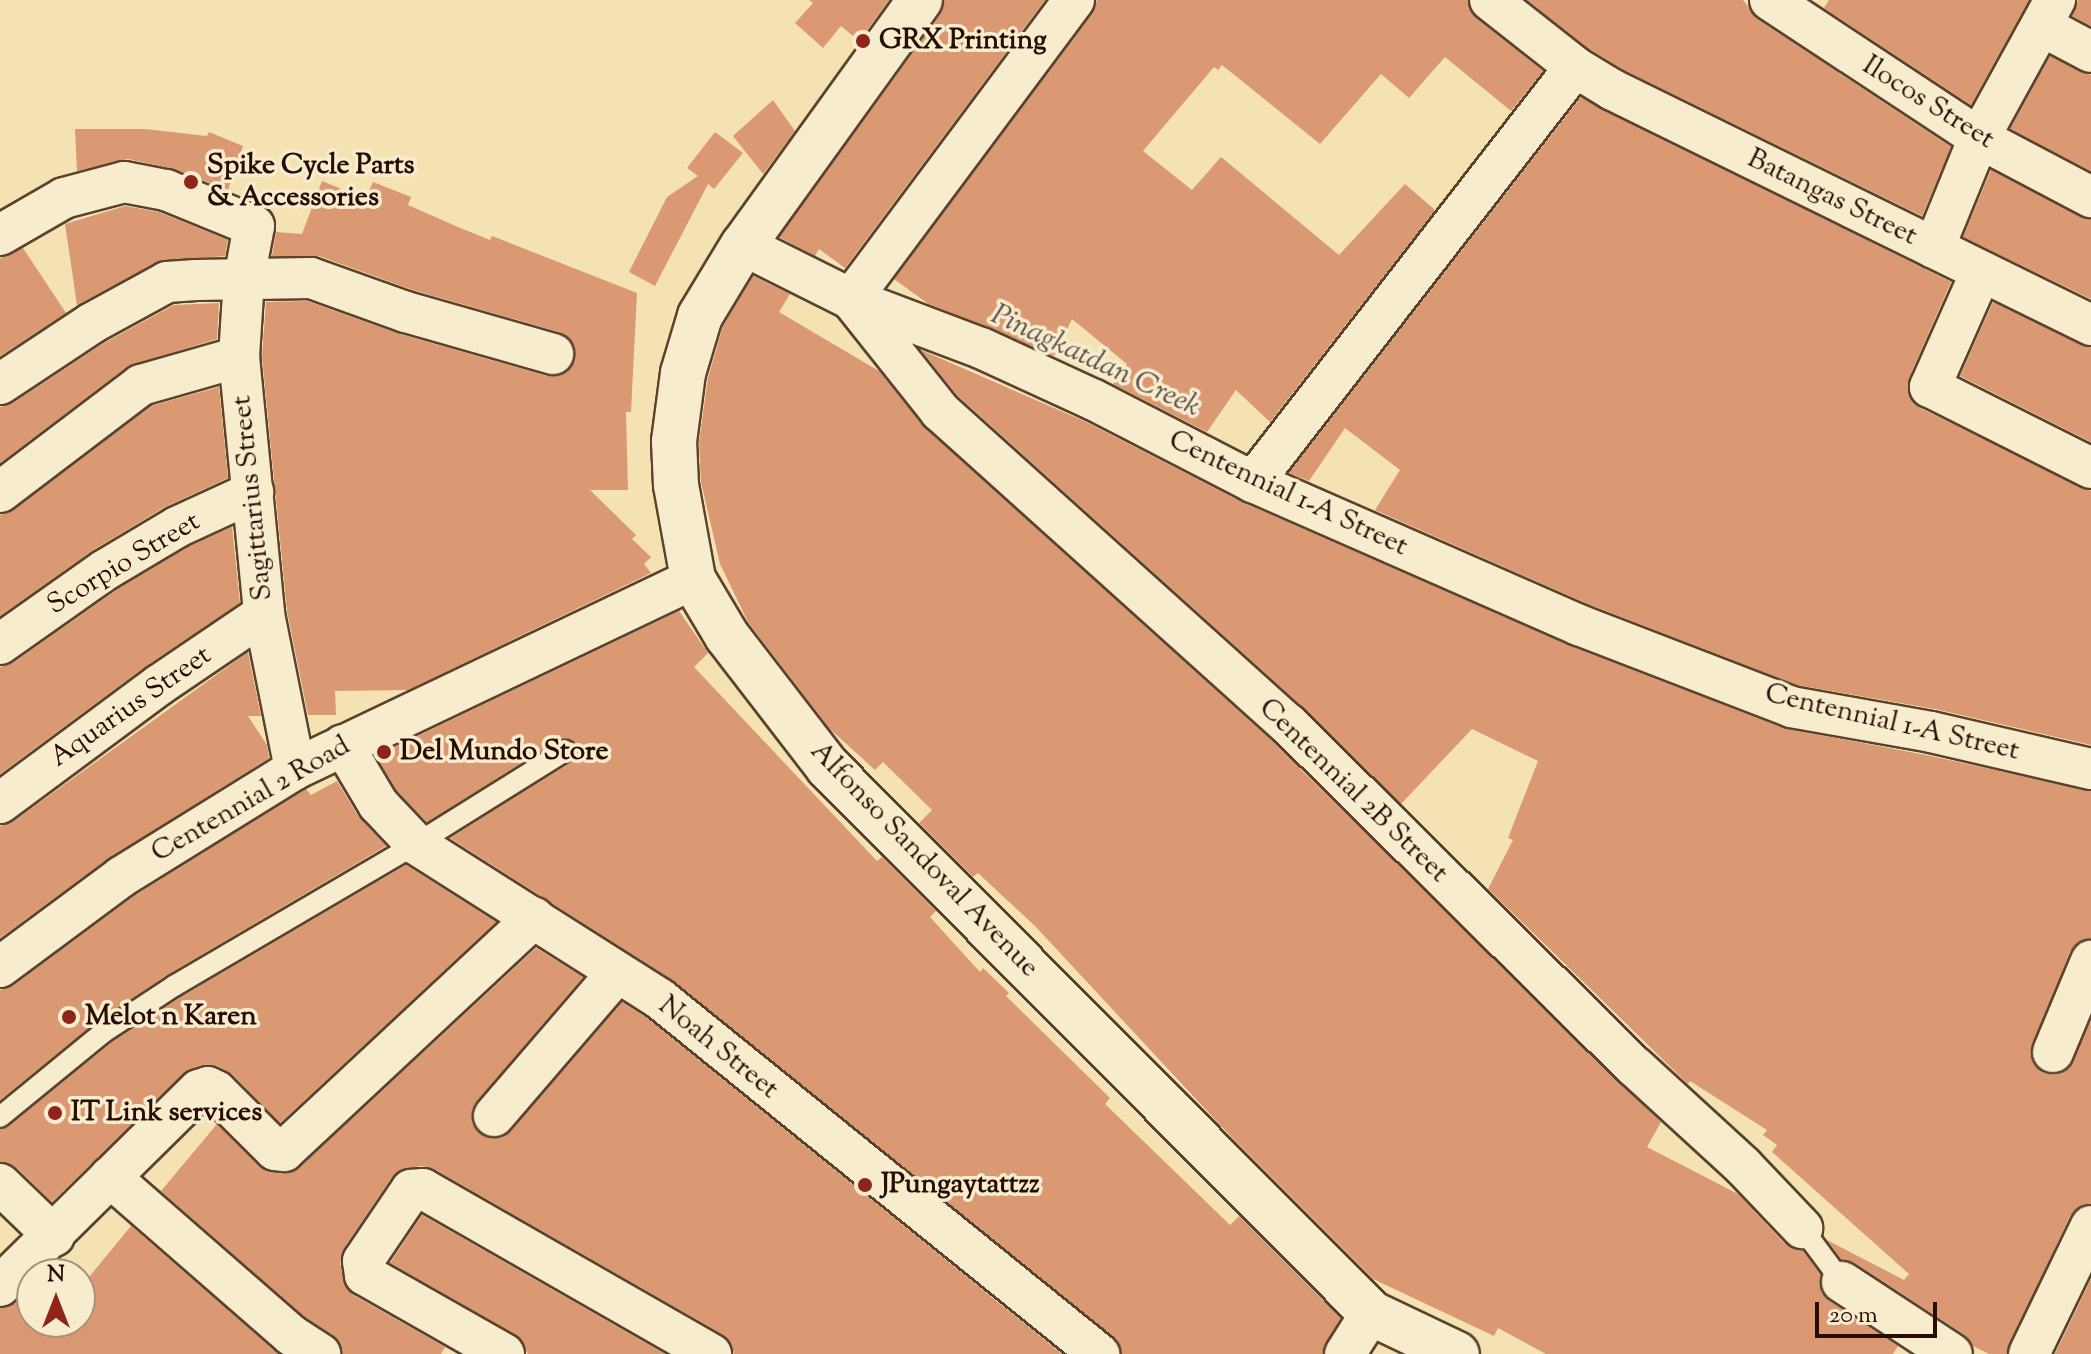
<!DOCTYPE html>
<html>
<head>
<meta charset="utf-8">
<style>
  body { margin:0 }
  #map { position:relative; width:2091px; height:1354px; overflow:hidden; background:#f4e2b3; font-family:"Sorts Mill Goudy",serif }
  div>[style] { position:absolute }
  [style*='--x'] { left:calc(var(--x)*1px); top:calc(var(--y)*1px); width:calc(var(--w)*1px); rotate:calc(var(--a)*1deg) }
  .building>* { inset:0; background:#da9973 }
  .roads { filter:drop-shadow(2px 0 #5b422d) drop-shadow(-2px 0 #5b422d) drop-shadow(0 2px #5b422d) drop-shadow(0 -2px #5b422d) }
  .lane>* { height:20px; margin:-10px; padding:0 10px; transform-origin:10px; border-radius:10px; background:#f8ecce }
  .street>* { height:40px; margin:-20px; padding:0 20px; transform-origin:20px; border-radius:20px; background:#f8ecce }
  .secondary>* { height:44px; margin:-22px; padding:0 22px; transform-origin:22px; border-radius:22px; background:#f8ecce }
  .dots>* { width:22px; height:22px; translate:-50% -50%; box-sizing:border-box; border:4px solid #f8ecce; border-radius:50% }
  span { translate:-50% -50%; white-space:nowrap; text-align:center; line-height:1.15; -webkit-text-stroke:7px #f8ecce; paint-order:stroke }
  .poi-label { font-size:28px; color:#280d00; font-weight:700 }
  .left { translate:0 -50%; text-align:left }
  .street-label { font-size:28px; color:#280d00 }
  .water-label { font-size:30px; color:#59524a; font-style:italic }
  .north { position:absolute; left:16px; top:1258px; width:80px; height:80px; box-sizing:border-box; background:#f8ecce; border:2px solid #a5937c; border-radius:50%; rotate:0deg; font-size:22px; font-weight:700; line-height:32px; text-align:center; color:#280d00 }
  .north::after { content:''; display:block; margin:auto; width:28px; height:36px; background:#8f2418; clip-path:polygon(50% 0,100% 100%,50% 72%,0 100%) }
  .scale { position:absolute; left:1815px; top:1302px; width:122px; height:36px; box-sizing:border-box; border:4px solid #280d00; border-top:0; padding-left:10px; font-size:24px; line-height:28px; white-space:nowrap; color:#280d00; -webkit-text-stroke:6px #f8ecce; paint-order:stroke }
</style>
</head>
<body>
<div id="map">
  <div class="building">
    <div style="clip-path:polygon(809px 0,889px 0,859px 41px,841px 26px,823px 48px,795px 23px,813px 3px)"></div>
    <div style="clip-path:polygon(945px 0,1045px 0,845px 268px,819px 249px,815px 256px,779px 237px,940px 15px)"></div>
    <div style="clip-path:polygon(1097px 0,1468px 0,1476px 18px,1543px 71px,1511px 111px,1445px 57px,1409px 98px,1381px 74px,1320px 144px,1222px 65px,1218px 70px,1214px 67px,1143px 151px,1192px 190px,1221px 157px,1339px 255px,1405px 184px,1435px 210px,1270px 422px,1236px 390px,1207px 432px,1113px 384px,1127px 364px,1072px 319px,1054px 356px,927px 303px,894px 279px,1092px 14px)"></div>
    <div style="clip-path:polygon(1527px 0,1743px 0,1757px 19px,1951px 147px,1922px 216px,1624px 70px,1588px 48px)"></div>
    <div style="clip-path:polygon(1829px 0,2029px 0,1971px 105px,1824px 8px)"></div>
    <div style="clip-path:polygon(2078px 0,2091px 0,2091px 26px,2072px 16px)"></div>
    <div style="clip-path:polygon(2050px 56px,2091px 75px,2091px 171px,2010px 129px)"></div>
    <div style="clip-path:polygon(1581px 97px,1951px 282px,1909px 378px,1911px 399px,1920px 408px,2091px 491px,2091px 745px,1935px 709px,1797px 685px,1588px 604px,1375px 510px,1400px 470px,1345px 428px,1309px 481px,1289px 473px)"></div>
    <div style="clip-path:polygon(773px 100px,795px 131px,763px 174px,733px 136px)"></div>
    <div style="clip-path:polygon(75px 129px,145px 129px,207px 136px,209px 132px,243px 146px,228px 190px,174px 169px,128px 159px,77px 171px)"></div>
    <div style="clip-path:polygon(715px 132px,743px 153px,714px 189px,708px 184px,655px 286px,629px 272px,667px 197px,698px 176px,687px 168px)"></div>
    <div style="clip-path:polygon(1991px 170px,2091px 220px,2091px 299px,1963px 237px)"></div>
    <div style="clip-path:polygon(322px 181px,366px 199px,373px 182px,411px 197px,408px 205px,458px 227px,490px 240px,492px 236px,637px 293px,631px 412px,626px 412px,628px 490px,590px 490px,636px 535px,632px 539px,651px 557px,644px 564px,651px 573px,408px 690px,335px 691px,336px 715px,308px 715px,287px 611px,262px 357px,266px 302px,307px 301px,400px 334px,547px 376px,558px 376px,568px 371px,575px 360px,570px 339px,559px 332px,413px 290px,319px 256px,272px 256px,276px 232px,302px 234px)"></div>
    <div style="clip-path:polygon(125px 206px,159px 212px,228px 240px,225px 256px,157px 262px,77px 305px,65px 224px)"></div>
    <div style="clip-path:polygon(23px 248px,66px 313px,0 356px,0 258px)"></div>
    <div style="clip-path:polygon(753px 276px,790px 294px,779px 312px,879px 371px,925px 428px,1272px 741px,1661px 1122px,1647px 1147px,1738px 1194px,1785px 1244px,1802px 1250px,1821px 1275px,1821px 1292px,1829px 1301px,1898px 1346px,1893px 1354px,1546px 1354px,1498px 1328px,1494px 1336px,1373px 1279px,1234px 1140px,1035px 926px,978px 873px,973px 877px,919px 823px,932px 810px,883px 762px,875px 770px,830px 729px,748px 622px,720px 564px,701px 482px,699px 442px,708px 378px,723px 326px)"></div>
    <div style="clip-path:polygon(1993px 302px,2091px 348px,2091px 442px,1960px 376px)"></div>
    <div style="clip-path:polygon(219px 303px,217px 339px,128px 366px,0 463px,0 407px,13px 403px,104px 343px,174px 305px)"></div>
    <div style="clip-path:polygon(921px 350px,1084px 421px,1244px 503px,1571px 646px,1783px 728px,1926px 755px,2091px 791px,2091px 938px,2078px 942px,2070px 952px,2030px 1054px,2034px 1065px,2043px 1073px,2055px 1075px,2066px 1071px,2091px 1021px,2091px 1203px,2079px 1207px,2070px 1216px,2006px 1354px,1989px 1354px,1973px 1346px,1965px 1335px,1855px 1263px,1841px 1259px,1827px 1240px,1904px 1280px,1909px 1274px,1772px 1152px,1777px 1145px,1763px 1135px,1767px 1130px,1690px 1081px,1688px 1084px,1488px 889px,1513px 840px,1508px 838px,1538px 761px,1472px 729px,1401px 804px,1303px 707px,957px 395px)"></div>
    <div style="clip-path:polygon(219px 387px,228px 478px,165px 507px,93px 550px,0 616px,0 515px,14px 510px,151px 406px)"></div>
    <div style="clip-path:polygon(232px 527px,240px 603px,146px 666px,0 774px,0 667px,13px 663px,118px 589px,188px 547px)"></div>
    <div style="clip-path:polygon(679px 611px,708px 653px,694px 667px,877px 861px,882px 857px,936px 911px,930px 917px,980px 972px,983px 968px,1009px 993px,1006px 996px,1110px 1098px,1105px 1104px,1230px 1225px,1239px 1216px,1341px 1318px,1322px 1354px,1121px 1354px,1113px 1336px,674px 981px,450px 838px,572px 762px,578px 751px,572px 740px,558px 740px,427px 822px,396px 790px,376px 756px)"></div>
    <div style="clip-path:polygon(248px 652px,261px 716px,248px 716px,267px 745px,269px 758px,109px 858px,0 938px,0 826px,14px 821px)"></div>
    <div style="clip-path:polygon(337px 781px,358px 816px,386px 846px,167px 975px,96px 1022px,0 1100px,0 990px,14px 985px,134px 896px,306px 789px,311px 795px)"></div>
    <div style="clip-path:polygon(406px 865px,496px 922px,280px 1123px,232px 1074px,218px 1066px,201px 1065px,183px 1074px,52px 1202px,16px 1167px,0 1162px,0 1130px,8px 1127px,112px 1042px,181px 997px)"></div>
    <div style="clip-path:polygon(536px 948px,583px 977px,477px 1101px,472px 1111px,472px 1123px,480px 1134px,501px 1138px,511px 1131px,622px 1002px,647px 1018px,1062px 1354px,734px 1354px,731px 1343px,722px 1334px,434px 1169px,421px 1166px,400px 1170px,392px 1177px,344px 1248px,340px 1264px,346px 1287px,353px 1295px,445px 1347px,441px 1354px,343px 1354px,333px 1335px,305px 1317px,161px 1191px,217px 1124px,260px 1167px,281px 1174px,299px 1168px)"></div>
    <div style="clip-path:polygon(422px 1215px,665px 1354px,528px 1354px,515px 1334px,390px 1263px)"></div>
    <div style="clip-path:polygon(131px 1226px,276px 1352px,278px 1354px,0 1354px,0 1308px,16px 1303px,32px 1287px,32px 1322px,80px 1322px,80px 1288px)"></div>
    <div style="clip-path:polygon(2091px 1279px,2091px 1354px,2055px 1354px)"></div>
  </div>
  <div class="roads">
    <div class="lane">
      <div style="--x:0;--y:1117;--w:134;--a:-39.3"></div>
      <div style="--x:104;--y:1032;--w:84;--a:-33.3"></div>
      <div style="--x:174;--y:986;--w:281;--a:-30.4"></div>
      <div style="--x:416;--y:844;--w:176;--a:-32"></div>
      <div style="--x:1802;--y:1228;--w:67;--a:53.5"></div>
    </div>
    <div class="street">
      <div style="--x:1074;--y:0;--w:373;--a:126.7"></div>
      <div style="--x:851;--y:299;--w:139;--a:20.7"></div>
      <div style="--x:981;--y:348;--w:124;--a:24.7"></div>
      <div style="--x:1094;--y:400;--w:179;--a:27.3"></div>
      <div style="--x:1253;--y:482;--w:356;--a:23.7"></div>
      <div style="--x:1579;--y:625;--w:227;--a:21.1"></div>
      <div style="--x:1791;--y:707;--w:142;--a:10.1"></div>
      <div style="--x:1931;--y:732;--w:164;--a:13"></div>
      <div style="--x:1490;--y:0;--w:108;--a:38.2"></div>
      <div style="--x:1575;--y:67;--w:44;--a:31.2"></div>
      <div style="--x:1613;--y:90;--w:533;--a:26.18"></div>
      <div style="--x:1770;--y:0;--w:250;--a:33.4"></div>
      <div style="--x:1979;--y:138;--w:127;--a:27.8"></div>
      <div style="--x:2042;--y:26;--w:55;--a:28"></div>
      <div style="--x:0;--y:235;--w:74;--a:-30"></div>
      <div style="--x:64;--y:198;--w:62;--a:-14.9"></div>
      <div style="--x:124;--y:182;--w:43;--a:10.8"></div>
      <div style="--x:166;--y:190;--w:95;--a:22.2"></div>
      <div style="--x:254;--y:226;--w:54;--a:100.7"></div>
      <div style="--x:244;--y:279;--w:78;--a:93.7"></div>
      <div style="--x:239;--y:357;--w:258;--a:84.4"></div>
      <div style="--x:264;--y:614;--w:158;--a:78.7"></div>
      <div style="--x:743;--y:245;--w:121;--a:26.6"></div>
      <div style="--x:851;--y:299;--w:143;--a:51.5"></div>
      <div style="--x:940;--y:411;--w:468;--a:42"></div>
      <div style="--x:1288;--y:724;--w:486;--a:44.7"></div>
      <div style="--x:1634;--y:1066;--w:148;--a:42.5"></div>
      <div style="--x:1743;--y:1166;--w:86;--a:46.4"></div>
      <div style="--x:1934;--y:248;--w:119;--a:-67.8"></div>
      <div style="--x:1979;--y:138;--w:158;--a:-61.2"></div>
      <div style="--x:1981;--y:272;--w:126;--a:113.9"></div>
      <div style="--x:1930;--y:387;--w:180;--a:26.7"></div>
      <div style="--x:0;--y:384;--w:110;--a:-33.5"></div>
      <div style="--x:92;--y:323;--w:85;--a:-28.7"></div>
      <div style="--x:167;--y:282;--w:29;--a:-4"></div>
      <div style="--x:196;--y:280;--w:115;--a:-1"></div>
      <div style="--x:311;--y:278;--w:101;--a:19.7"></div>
      <div style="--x:406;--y:312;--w:153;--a:15.9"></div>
      <div style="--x:1253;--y:482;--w:525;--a:-52.19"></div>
      <div style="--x:0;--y:492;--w:177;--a:-37.2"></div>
      <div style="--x:141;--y:385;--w:102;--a:-15.9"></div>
      <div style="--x:0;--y:644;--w:128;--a:-35.2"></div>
      <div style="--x:105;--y:570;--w:84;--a:-30.8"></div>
      <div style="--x:177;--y:527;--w:84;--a:-24.7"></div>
      <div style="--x:343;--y:745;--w:69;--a:59.3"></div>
      <div style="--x:378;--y:804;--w:55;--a:46.5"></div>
      <div style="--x:416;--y:844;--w:289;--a:32.4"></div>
      <div style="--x:660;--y:999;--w:565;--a:38.96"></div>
      <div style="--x:0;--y:803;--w:198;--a:-36.6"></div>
      <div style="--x:159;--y:685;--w:127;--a:-34.1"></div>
      <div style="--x:0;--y:967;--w:151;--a:-36.6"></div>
      <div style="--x:121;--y:877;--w:205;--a:-31.8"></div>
      <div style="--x:295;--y:769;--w:441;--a:-25.5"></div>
      <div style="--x:2053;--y:1052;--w:99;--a:-67.3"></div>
      <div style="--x:494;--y:1116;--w:189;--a:-49.3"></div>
      <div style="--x:110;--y:1177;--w:240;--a:41.1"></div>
      <div style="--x:291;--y:1335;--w:35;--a:33"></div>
      <div style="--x:0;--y:1184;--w:75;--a:43.9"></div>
      <div style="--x:1842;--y:1282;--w:131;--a:33.2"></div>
      <div style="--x:0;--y:1286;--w:279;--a:-44.6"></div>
      <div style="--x:199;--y:1090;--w:9;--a:-18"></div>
      <div style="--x:208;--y:1087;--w:9;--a:27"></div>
      <div style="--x:216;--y:1091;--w:83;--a:45"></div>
      <div style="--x:275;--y:1150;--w:9;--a:6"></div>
      <div style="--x:284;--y:1151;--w:342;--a:-43"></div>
      <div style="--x:504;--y:1354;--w:160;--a:-150.4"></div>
      <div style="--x:365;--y:1275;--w:14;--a:-98"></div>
      <div style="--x:363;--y:1261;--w:86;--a:-55.9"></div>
      <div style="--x:411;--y:1190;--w:12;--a:-5"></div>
      <div style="--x:423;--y:1189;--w:332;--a:29.8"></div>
      <div style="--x:1345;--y:1354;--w:49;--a:-57.6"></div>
      <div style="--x:2029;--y:1354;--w:142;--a:-64.2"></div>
    </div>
    <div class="secondary">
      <div style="--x:920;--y:0;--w:302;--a:125.8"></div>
      <div style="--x:743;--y:245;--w:83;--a:121.2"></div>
      <div style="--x:700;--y:316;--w:59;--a:106.6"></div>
      <div style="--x:683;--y:373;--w:69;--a:97.5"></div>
      <div style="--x:674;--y:441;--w:44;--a:87.4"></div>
      <div style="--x:676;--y:485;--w:96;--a:79.7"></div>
      <div style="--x:693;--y:579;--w:66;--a:59.2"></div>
      <div style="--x:727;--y:636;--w:165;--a:52.4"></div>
      <div style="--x:828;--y:767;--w:770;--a:45.16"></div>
      <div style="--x:1371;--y:1313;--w:95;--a:25.5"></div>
    </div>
  </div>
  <div class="dots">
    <div style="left:863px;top:41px;background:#8f2418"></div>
    <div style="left:191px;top:182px;background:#8f2418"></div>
    <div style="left:384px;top:752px;background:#8f2418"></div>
    <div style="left:69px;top:1017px;background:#8f2418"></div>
    <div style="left:55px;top:1113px;background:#8f2418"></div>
    <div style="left:865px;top:1185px;background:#8f2418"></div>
  </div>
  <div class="poi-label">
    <span class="left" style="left:879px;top:41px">GRX Printing</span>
    <span class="left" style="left:207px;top:182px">Spike Cycle Parts<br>&amp; Accessories</span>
    <span class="left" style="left:400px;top:752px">Del Mundo Store</span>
    <span class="left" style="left:85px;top:1017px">Melot n Karen</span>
    <span class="left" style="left:71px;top:1113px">IT Link services</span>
    <span class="left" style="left:881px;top:1185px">JPungaytattzz</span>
  </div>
  <div class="street-label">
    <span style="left:1928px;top:103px;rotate:32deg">Ilocos Street</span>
    <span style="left:1832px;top:198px;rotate:26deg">Batangas Street</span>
    <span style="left:1288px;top:494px;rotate:25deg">Centennial 1-A Street</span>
    <span style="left:253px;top:498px;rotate:-96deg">Sagittarius Street</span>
    <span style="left:124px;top:564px;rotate:-31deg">Scorpio Street</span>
    <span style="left:131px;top:707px;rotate:-35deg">Aquarius Street</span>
    <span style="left:1892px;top:723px;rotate:13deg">Centennial 1-A Street</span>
    <span style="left:1353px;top:791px;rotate:44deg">Centennial 2B Street</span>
    <span style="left:251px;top:800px;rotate:-30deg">Centennial 2 Road</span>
    <span style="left:924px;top:860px;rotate:46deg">Alfonso Sandoval Avenue</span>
    <span style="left:718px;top:1048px;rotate:39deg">Noah Street</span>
  </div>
  <div class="water-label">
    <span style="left:1095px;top:362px;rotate:25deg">Pinagkatdan Creek</span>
  </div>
  <div class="north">N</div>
  <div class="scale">20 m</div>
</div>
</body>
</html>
